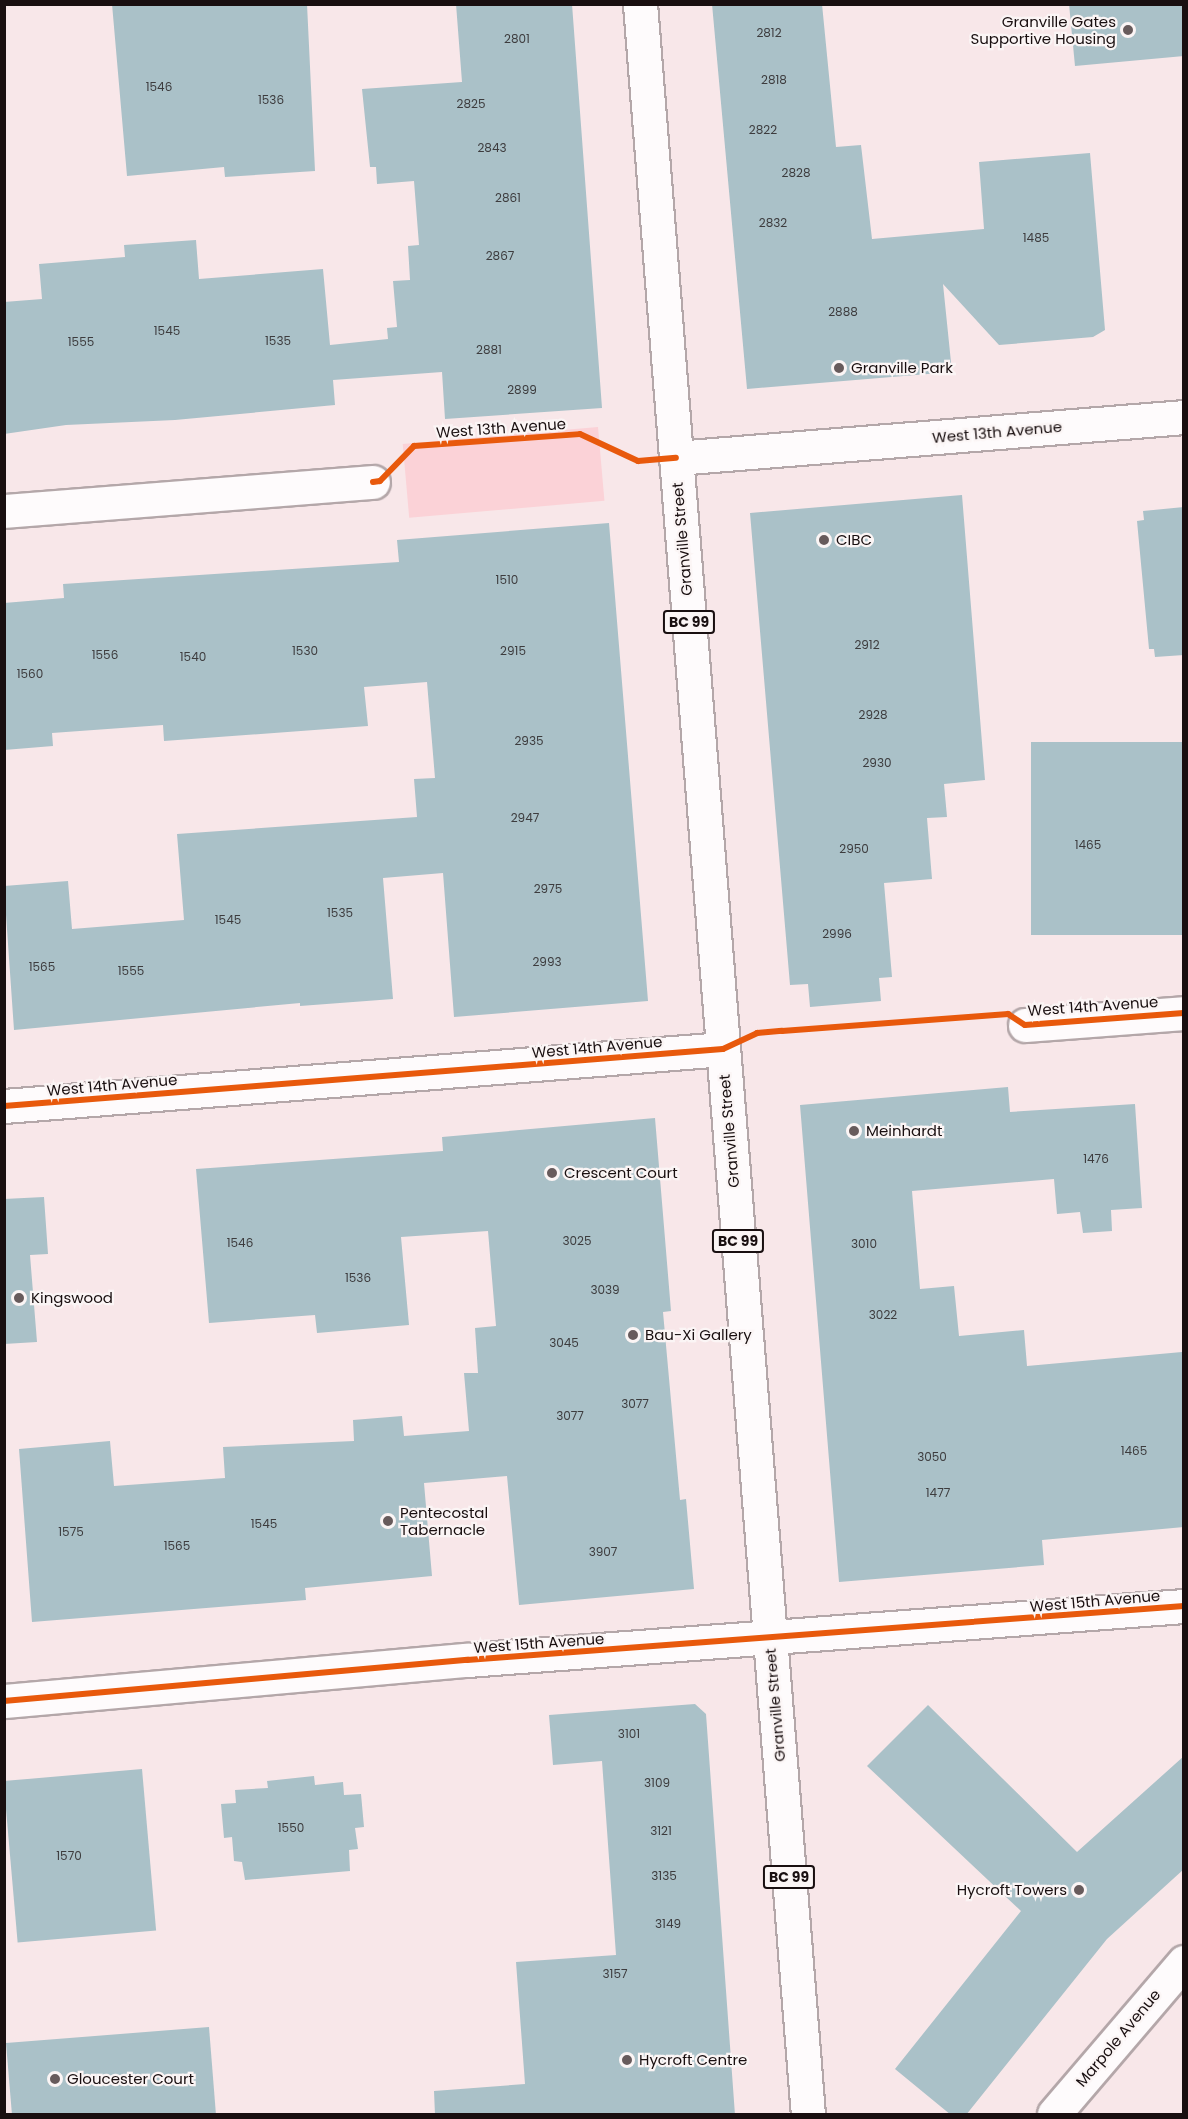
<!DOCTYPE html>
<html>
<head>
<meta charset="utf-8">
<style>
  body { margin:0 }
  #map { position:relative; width:1188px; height:2119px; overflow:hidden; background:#f8e7e9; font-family:Poppins,sans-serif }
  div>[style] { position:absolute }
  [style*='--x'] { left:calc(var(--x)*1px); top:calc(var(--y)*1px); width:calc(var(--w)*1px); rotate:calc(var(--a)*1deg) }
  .green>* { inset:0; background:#fbd2d7; transform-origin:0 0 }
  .building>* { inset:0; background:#aac1c8; transform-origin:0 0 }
  .roads { filter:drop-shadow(2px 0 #b4a7a9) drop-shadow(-2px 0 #b4a7a9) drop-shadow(0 2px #b4a7a9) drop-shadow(0 -2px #b4a7a9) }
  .street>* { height:33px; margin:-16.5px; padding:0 16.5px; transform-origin:16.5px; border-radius:16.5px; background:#fefbfc }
  .secondary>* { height:33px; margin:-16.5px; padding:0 16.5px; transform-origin:16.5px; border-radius:16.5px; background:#fefbfc }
  .highway>* { height:33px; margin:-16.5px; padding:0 16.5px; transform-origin:16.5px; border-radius:16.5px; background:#fefbfc }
  .cycleway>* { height:6px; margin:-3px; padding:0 3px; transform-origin:3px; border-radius:3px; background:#e8590c }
  .dots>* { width:16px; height:16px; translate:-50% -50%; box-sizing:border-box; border:3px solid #fbf5f5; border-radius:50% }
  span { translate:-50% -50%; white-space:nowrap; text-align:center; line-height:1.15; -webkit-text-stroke:4.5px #fbf5f5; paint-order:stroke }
  .number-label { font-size:12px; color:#3d3c3e }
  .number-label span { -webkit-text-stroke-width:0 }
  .shield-label span { padding:2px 4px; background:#fbf5f5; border:2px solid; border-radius:4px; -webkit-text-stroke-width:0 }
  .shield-label { font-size:14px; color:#190f10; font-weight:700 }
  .poi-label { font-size:15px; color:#190f10 }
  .right { translate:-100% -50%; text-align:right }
  .left { translate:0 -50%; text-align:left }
  .street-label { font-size:15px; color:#190f10 }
  .frame { position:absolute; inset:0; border:6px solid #190f10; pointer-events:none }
</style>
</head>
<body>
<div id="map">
  <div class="green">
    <div style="left:598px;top:427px;width:74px;height:196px;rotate:85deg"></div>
  </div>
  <div class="building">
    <div style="clip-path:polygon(112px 4px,307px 4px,315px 171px,225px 177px,224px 167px,127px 176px)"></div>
    <div style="clip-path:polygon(456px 4px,572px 4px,602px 408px,445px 419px,442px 372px,333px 380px,335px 405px,175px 420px,66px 425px,4px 434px,4px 302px,42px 299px,39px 264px,125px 257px,124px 245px,196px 240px,199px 279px,323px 269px,330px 345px,388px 339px,387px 328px,397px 327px,393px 281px,410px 280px,408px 246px,419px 245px,414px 181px,377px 184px,376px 167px,370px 167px,362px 89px,462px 82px)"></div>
    <div style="clip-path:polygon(712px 4px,822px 4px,836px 147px,861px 145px,872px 239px,984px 229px,979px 162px,1090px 153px,1105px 330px,1093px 337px,999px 345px,943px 284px,952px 372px,747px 389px)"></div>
    <div style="clip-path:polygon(1069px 4px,1184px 4px,1184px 56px,1075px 66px)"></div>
    <div style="clip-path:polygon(962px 495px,985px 780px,944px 784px,947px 817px,927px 818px,932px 879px,884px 883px,892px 977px,879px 978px,881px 1001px,810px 1007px,808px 984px,790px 985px,750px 513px)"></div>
    <div style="clip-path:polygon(1184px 507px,1184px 655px,1155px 657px,1154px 649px,1149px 649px,1137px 521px,1144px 520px,1143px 511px)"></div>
    <div style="clip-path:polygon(609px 523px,648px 1001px,454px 1017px,443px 873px,383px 878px,393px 999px,300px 1006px,300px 1003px,14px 1030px,4px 886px,68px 881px,72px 929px,184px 920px,177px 834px,417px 817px,414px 779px,435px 778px,427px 682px,364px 687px,368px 726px,164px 741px,163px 725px,52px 733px,53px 746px,4px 750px,4px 603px,64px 598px,63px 584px,399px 562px,397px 540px)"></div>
    <div style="left:1184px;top:742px;width:193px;height:153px;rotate:90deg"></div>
    <div style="clip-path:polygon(1008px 1087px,1010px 1112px,1135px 1104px,1142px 1208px,1111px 1210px,1112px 1231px,1083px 1233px,1080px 1212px,1057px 1214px,1054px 1179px,912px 1191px,920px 1289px,954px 1286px,959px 1336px,1024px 1330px,1027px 1366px,1182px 1352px,1184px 1527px,1042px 1540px,1044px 1565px,839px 1582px,800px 1105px)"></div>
    <div style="clip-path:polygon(655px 1118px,671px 1311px,663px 1312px,680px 1500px,686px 1499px,694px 1589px,519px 1605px,507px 1476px,424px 1483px,432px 1576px,305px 1588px,306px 1600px,32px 1622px,19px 1449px,110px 1441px,114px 1486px,225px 1478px,223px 1447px,354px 1441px,353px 1420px,402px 1416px,404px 1436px,469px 1431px,464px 1373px,478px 1373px,475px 1328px,496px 1326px,488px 1231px,401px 1237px,409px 1325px,317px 1333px,315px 1315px,209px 1323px,196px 1169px,443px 1151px,442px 1137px)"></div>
    <div style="clip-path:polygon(44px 1197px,48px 1254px,30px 1255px,37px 1342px,4px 1344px,4px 1199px)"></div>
    <div style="clip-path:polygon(695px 1704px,706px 1714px,735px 2115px,435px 2115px,434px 2091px,525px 2084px,516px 1962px,616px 1955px,602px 1761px,553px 1765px,549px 1715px)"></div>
    <div style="clip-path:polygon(928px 1705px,1077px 1852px,1184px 1756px,1184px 1869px,1107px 1939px,966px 2115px,951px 2115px,895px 2069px,1021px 1911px,867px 1766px)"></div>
    <div style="left:142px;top:1769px;width:162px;height:139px;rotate:85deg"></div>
    <div style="clip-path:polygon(314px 1776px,315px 1785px,343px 1782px,344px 1795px,361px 1794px,364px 1827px,355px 1828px,358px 1849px,349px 1850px,350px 1871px,245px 1880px,242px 1862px,234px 1861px,232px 1837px,224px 1838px,221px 1804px,236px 1803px,235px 1790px,268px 1788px,267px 1781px)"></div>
    <div style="clip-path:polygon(209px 2027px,216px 2115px,12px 2115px,6px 2043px)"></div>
  </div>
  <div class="roads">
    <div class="street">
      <div style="--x:676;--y:458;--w:510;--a:-4.61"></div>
      <div style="--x:4;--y:511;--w:370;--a:-4.5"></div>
      <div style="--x:1025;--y:1025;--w:159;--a:-4.3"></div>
      <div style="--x:4;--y:1106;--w:721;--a:-4.53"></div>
      <div style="--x:4;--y:1701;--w:465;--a:-5.1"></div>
      <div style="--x:467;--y:1660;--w:719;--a:-4.31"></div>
    </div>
    <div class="secondary">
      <div style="--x:1054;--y:2114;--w:200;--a:-49.5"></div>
    </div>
    <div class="highway">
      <div style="--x:640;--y:4;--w:2117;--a:85.45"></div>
    </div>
  </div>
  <div class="cycleway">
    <div style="--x:373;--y:482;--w:7;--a:-8"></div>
    <div style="--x:380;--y:481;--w:49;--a:-45.8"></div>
    <div style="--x:414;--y:446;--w:166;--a:-4.1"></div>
    <div style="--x:580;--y:434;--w:64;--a:25"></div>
    <div style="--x:638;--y:461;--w:38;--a:-5"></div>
    <div style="--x:4;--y:1106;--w:721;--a:-4.53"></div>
    <div style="--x:723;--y:1049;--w:38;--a:-25"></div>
    <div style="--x:757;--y:1033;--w:25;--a:-5"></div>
    <div style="--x:782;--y:1031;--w:227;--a:-4.3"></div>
    <div style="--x:1008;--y:1014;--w:20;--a:33"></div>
    <div style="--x:1025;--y:1025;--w:159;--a:-4.3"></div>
    <div style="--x:4;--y:1701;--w:465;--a:-5.1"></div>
    <div style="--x:467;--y:1660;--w:719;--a:-4.31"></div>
  </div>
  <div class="dots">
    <div style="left:1128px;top:30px;background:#675b5c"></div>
    <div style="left:839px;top:368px;background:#675b5c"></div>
    <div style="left:824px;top:540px;background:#675b5c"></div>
    <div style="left:854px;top:1131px;background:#675b5c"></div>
    <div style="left:552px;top:1173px;background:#675b5c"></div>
    <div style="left:19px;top:1298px;background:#675b5c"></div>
    <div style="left:633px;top:1335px;background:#675b5c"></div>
    <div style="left:388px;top:1521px;background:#675b5c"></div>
    <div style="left:1079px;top:1890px;background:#675b5c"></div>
    <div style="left:627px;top:2060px;background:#675b5c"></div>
    <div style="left:55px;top:2079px;background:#675b5c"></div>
  </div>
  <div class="number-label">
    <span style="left:769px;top:33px">2812</span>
    <span style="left:517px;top:39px">2801</span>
    <span style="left:774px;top:80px">2818</span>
    <span style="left:159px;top:87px">1546</span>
    <span style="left:271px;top:100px">1536</span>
    <span style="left:471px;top:104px">2825</span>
    <span style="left:763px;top:130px">2822</span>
    <span style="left:492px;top:148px">2843</span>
    <span style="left:796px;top:173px">2828</span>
    <span style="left:508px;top:198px">2861</span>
    <span style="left:773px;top:223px">2832</span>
    <span style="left:1036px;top:238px">1485</span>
    <span style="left:500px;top:256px">2867</span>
    <span style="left:843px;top:312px">2888</span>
    <span style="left:167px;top:331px">1545</span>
    <span style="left:278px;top:341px">1535</span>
    <span style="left:81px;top:342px">1555</span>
    <span style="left:489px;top:350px">2881</span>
    <span style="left:522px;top:390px">2899</span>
    <span style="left:507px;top:580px">1510</span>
    <span style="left:867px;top:645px">2912</span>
    <span style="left:305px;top:651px">1530</span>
    <span style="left:513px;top:651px">2915</span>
    <span style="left:105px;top:655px">1556</span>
    <span style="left:193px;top:657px">1540</span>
    <span style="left:30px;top:674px">1560</span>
    <span style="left:873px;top:715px">2928</span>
    <span style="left:529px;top:741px">2935</span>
    <span style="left:877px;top:763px">2930</span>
    <span style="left:525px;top:818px">2947</span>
    <span style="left:1088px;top:845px">1465</span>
    <span style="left:854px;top:849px">2950</span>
    <span style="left:548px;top:889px">2975</span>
    <span style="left:340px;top:913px">1535</span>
    <span style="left:228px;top:920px">1545</span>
    <span style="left:837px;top:934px">2996</span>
    <span style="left:547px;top:962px">2993</span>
    <span style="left:42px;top:967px">1565</span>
    <span style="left:131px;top:971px">1555</span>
    <span style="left:1096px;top:1159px">1476</span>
    <span style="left:577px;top:1241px">3025</span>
    <span style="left:240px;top:1243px">1546</span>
    <span style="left:864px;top:1244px">3010</span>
    <span style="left:358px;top:1278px">1536</span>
    <span style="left:605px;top:1290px">3039</span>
    <span style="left:883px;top:1315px">3022</span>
    <span style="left:564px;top:1343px">3045</span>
    <span style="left:635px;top:1404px">3077</span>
    <span style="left:570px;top:1416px">3077</span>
    <span style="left:1134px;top:1451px">1465</span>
    <span style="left:932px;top:1457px">3050</span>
    <span style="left:938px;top:1493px">1477</span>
    <span style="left:264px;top:1524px">1545</span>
    <span style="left:71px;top:1532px">1575</span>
    <span style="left:177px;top:1546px">1565</span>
    <span style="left:603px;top:1552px">3907</span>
    <span style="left:629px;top:1734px">3101</span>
    <span style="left:657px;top:1783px">3109</span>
    <span style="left:291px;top:1828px">1550</span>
    <span style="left:661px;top:1831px">3121</span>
    <span style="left:69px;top:1856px">1570</span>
    <span style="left:664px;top:1876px">3135</span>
    <span style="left:668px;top:1924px">3149</span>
    <span style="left:615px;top:1974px">3157</span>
  </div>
  <div class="shield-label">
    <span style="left:689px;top:622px">BC 99</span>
    <span style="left:738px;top:1241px">BC 99</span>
    <span style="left:789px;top:1877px">BC 99</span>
  </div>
  <div class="poi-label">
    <span class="right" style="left:1116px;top:30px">Granville Gates<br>Supportive Housing</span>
    <span class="left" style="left:851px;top:368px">Granville Park</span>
    <span class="left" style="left:836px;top:540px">CIBC</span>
    <span class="left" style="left:866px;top:1131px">Meinhardt</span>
    <span class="left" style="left:564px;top:1173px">Crescent Court</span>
    <span class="left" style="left:31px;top:1298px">Kingswood</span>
    <span class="left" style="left:645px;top:1335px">Bau-Xi Gallery</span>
    <span class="left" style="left:400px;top:1521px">Pentecostal<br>Tabernacle</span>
    <span class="right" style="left:1067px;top:1890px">Hycroft Towers</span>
    <span class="left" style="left:639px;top:2060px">Hycroft Centre</span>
    <span class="left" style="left:67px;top:2079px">Gloucester Court</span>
  </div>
  <div class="street-label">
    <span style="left:501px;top:428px;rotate:-4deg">West 13th Avenue</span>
    <span style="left:997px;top:432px;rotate:-5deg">West 13th Avenue</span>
    <span style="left:682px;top:539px;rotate:-95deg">Granville Street</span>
    <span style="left:1093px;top:1006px;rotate:-4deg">West 14th Avenue</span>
    <span style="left:597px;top:1047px;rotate:-5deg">West 14th Avenue</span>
    <span style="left:112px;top:1085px;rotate:-5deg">West 14th Avenue</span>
    <span style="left:729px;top:1131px;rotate:-95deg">Granville Street</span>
    <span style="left:1095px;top:1601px;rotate:-5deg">West 15th Avenue</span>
    <span style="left:539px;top:1643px;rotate:-4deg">West 15th Avenue</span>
    <span style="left:775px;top:1705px;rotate:-95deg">Granville Street</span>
    <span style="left:1118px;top:2038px;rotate:-50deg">Marpole Avenue</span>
  </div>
  <div class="frame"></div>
</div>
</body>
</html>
